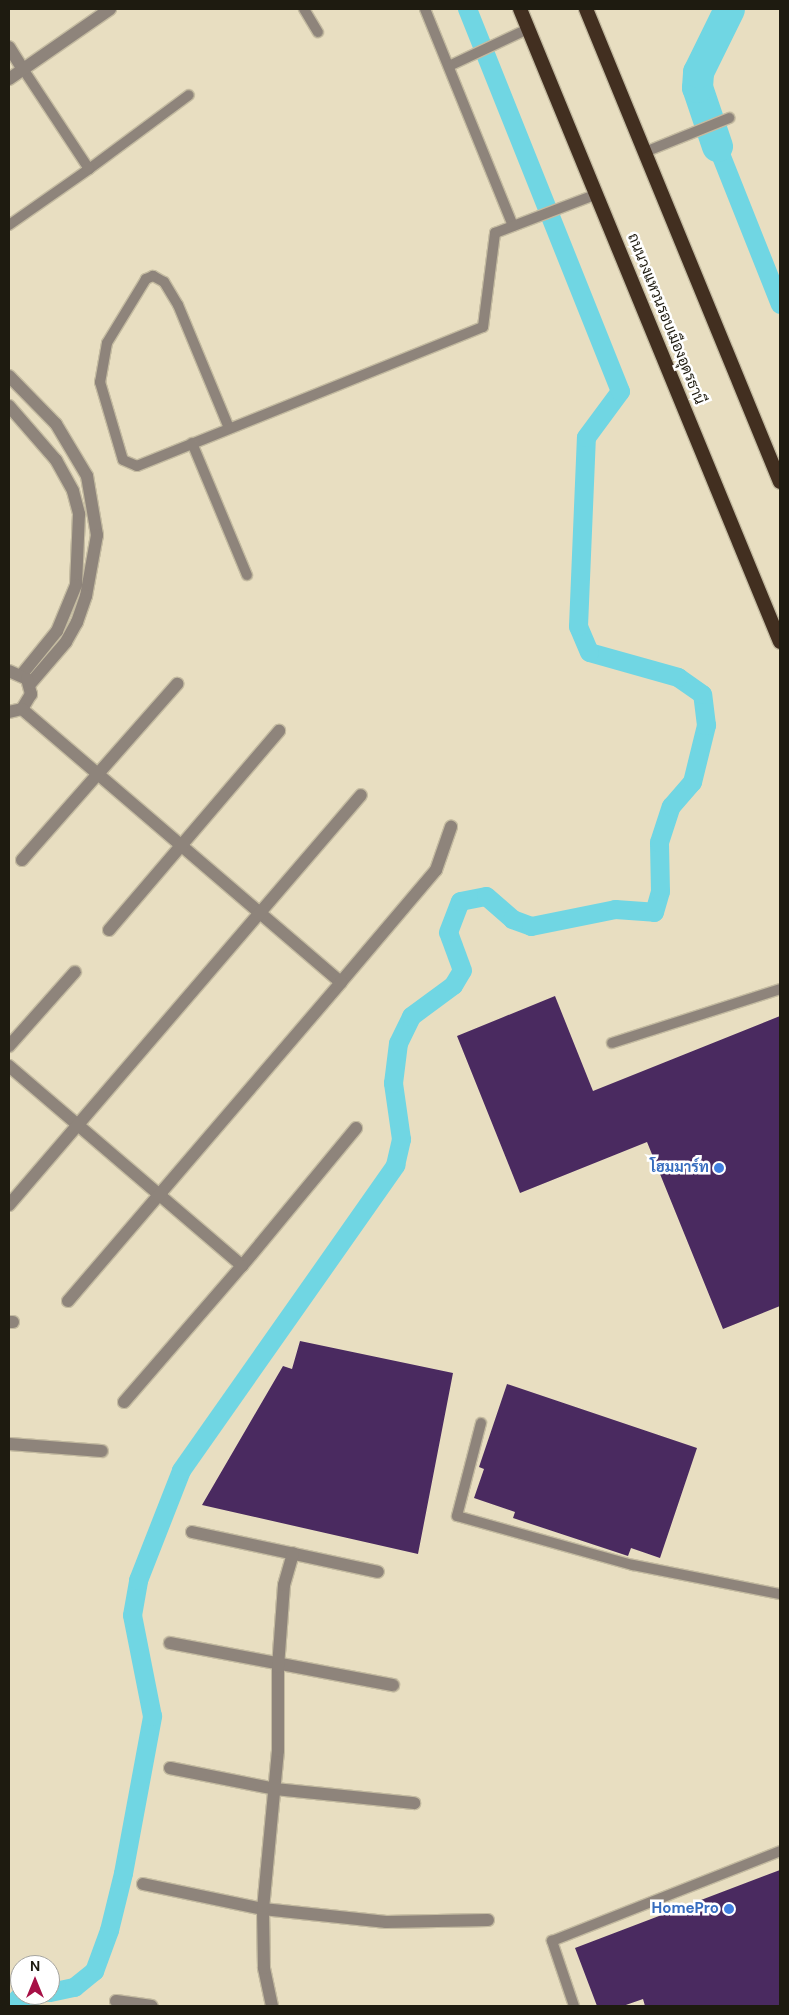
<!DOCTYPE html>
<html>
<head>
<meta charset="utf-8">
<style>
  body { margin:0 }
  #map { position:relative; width:789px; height:2015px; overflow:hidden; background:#e8dec1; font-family:"DM Sans",Sarabun,sans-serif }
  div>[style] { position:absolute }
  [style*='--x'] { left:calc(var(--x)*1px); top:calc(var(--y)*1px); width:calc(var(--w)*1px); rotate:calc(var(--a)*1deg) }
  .canal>* { height:19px; margin:-9.5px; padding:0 9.5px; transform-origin:9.5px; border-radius:9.5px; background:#70d6e3 }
  .river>* { height:31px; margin:-15.5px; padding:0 15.5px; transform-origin:15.5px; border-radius:15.5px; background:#70d6e3 }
  .building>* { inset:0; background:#4a2a60 }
  .roads { filter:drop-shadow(1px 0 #c4bba1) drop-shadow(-1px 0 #c4bba1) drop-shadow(0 1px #c4bba1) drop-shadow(0 -1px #c4bba1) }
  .service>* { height:10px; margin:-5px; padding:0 5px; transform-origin:5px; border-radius:5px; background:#8e847b }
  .minor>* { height:12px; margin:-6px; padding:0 6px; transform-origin:6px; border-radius:6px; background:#8e847b }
  .tertiary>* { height:12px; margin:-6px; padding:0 6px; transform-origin:6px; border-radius:6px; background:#8e847b }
  .trunk>* { height:14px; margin:-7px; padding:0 7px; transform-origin:7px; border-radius:7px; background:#422f20 }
  .dots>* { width:14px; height:14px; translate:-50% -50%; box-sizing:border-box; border:2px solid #fff; border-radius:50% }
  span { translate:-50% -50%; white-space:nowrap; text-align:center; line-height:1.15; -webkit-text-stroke:5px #fff; paint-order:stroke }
  .street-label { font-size:15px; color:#1e1b10 }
  .shop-label { font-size:15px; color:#366cbe; font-weight:700 }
  .right { translate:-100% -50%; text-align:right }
  .frame { position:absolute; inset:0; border:10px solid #1e1b10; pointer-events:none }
  .north { position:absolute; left:10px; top:1955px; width:50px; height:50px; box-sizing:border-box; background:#fff; border:1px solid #a5a49f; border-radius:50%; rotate:0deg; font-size:14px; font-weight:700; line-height:20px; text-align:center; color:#1e1b10 }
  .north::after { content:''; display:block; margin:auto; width:18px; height:22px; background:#a71046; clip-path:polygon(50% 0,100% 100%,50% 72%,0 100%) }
</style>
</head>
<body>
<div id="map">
  <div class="canal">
    <div style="--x:717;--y:146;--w:170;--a:68.3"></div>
    <div style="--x:50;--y:1992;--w:25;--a:-12"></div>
    <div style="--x:74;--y:1987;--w:26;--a:-39"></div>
    <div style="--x:94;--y:1971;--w:44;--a:-69.9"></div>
    <div style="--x:109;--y:1930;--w:59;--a:-76.2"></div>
    <div style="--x:123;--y:1873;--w:160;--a:-79.5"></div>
    <div style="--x:152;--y:1716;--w:103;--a:-101.2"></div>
    <div style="--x:132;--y:1615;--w:36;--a:-80"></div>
    <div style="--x:138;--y:1580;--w:118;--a:-68.6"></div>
    <div style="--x:181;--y:1470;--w:373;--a:-54.9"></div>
    <div style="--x:395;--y:1165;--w:27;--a:-77"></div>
    <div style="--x:401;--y:1139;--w:57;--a:-98.1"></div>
    <div style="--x:393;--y:1083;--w:40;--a:-82.9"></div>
    <div style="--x:398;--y:1043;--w:30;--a:-64"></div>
    <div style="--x:411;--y:1016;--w:52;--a:-36.4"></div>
    <div style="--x:453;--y:985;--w:17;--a:-59"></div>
    <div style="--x:462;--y:970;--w:40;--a:-110.2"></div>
    <div style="--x:448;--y:932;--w:33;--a:-69"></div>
    <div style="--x:460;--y:901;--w:26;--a:-11"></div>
    <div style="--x:486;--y:896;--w:35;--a:41"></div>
    <div style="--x:512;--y:919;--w:20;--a:20"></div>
    <div style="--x:531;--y:926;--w:86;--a:-11.4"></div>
    <div style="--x:615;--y:909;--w:39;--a:4"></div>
    <div style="--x:654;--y:912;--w:22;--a:-74"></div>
    <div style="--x:660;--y:891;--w:49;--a:-91.2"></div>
    <div style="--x:659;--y:842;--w:38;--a:-72"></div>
    <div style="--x:671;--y:806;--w:32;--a:-49"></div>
    <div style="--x:692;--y:782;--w:59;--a:-76.2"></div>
    <div style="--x:706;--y:725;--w:31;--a:-97"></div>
    <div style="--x:702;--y:694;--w:29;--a:-145"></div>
    <div style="--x:678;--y:677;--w:92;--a:-164.3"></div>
    <div style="--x:589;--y:652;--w:28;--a:-113"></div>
    <div style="--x:578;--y:626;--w:189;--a:-87.6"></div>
    <div style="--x:586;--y:437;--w:57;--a:-53.5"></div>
    <div style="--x:620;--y:391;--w:412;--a:-111.8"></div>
    <div style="--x:12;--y:2006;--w:10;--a:-53"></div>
    <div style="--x:18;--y:1998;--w:17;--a:-10"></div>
  </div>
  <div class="river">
    <div style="--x:717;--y:146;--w:62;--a:-108.7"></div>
    <div style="--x:697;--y:87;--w:15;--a:-86"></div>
    <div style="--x:698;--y:72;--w:70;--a:-63.8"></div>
  </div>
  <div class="building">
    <div style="clip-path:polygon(555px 996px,593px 1091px,780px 1016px,780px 1306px,723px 1329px,647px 1142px,520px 1193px,457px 1036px)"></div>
    <div style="clip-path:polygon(300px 1341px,453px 1373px,418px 1554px,202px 1505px,283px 1366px,292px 1369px)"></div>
    <div style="clip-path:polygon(507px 1384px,697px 1448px,660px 1558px,631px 1548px,628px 1556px,513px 1518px,515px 1512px,474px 1498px,484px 1469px,479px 1467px)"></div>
    <div style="clip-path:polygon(780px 1870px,780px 2006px,645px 2006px,643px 1999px,623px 2006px,597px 2006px,575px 1948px)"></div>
  </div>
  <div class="roads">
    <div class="service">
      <div style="--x:304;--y:9;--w:27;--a:59"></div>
      <div style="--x:425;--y:9;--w:234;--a:67.9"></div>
      <div style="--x:449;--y:66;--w:87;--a:-25.1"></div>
      <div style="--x:645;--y:152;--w:91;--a:-22"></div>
      <div style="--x:89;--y:169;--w:124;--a:-36.5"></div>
      <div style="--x:9;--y:225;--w:98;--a:-35"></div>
      <div style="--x:89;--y:169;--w:120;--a:-123.4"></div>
      <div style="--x:229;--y:428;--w:133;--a:-112.5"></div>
      <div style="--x:178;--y:305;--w:27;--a:-121"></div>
      <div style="--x:164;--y:282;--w:13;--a:-151"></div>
      <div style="--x:153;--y:276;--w:8;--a:157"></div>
      <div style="--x:146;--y:279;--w:75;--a:121.4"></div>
      <div style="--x:107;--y:343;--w:40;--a:100"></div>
      <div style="--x:100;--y:382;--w:81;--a:73.6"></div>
      <div style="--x:123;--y:460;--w:15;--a:23"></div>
      <div style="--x:137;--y:466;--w:373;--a:-21.9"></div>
      <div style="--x:483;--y:327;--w:95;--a:-82.7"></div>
      <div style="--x:495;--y:233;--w:109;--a:-20.9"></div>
      <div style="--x:192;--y:443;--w:143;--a:67.4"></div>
      <div style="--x:612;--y:1043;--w:176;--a:-17.8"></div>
      <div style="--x:481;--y:1423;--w:96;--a:104.5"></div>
      <div style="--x:457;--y:1516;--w:183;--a:15.6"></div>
      <div style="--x:633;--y:1565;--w:150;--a:11.2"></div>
      <div style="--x:574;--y:2006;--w:69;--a:-108.7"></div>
      <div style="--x:552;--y:1941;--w:245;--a:-21.5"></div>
    </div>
    <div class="minor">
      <div style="--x:9;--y:47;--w:26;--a:58"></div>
      <div style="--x:9;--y:376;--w:67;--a:45.6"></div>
      <div style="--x:56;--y:424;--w:61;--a:59.2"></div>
      <div style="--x:87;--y:476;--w:60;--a:80.4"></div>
      <div style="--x:97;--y:535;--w:62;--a:100.2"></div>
      <div style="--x:86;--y:596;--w:28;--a:109"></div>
      <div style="--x:77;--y:622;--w:23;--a:119"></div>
      <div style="--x:66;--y:642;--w:55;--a:130.6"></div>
      <div style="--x:9;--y:406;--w:72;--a:49"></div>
      <div style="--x:56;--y:460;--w:35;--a:61"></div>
      <div style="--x:73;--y:491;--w:24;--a:75"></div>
      <div style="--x:79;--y:514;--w:71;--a:92.4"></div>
      <div style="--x:76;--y:585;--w:50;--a:112.4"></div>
      <div style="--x:57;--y:631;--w:55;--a:129.1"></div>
      <div style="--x:9;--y:671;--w:20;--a:24"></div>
      <div style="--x:27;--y:679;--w:16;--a:75"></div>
      <div style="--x:31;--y:694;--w:17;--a:121"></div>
      <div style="--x:22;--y:709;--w:13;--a:167"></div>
      <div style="--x:22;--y:709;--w:420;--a:40.6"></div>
      <div style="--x:341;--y:982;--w:147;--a:-49.7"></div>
      <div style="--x:436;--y:870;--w:46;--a:-70.8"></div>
      <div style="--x:22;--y:860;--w:235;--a:-48.6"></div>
      <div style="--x:109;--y:930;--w:262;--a:-49.5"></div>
      <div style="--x:9;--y:1046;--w:99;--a:-48.3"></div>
      <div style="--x:9;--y:1066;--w:307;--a:40.6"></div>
      <div style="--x:242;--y:1266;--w:179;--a:-50.4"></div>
      <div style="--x:9;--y:1205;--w:540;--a:-49.35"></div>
      <div style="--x:68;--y:1301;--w:420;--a:-49.4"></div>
      <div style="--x:9;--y:1322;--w:4;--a:0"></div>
      <div style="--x:124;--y:1402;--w:180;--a:-49.1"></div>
      <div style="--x:9;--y:1444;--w:93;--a:4.3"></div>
      <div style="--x:192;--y:1532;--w:190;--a:12.1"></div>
      <div style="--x:170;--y:1643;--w:227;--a:10.7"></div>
      <div style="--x:170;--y:1768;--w:107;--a:11.3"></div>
      <div style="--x:275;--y:1789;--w:140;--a:5.8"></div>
      <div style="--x:143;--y:1884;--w:123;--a:11.8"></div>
      <div style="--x:263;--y:1909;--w:124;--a:6"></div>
      <div style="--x:386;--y:1922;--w:102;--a:-1.1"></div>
      <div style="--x:116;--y:2001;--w:36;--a:8"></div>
      <div style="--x:272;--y:2006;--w:39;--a:-102"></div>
      <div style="--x:264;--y:1968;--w:59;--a:-91"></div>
      <div style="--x:263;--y:1909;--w:159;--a:-84.6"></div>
      <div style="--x:278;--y:1751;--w:84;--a:-90"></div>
      <div style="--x:278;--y:1667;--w:82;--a:-85.8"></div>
      <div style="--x:284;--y:1585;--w:33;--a:-74"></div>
    </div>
    <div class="tertiary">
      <div style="--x:9;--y:79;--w:123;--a:-34.7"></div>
    </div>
    <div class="trunk">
      <div style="--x:520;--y:9;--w:684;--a:67.67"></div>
      <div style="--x:586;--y:9;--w:511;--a:67.7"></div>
    </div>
  </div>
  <div class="dots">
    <div style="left:719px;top:1168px;background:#3f7fe0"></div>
    <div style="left:729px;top:1909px;background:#3f7fe0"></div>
  </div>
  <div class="street-label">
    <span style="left:666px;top:319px;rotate:68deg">ถนนวงแหวนรอบเมืองอุดรธานี</span>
  </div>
  <div class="shop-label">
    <span class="right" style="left:709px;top:1168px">โฮมมาร์ท</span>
    <span class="right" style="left:719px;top:1909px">HomePro</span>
  </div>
  <div class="frame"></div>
  <div class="north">N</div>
</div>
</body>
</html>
